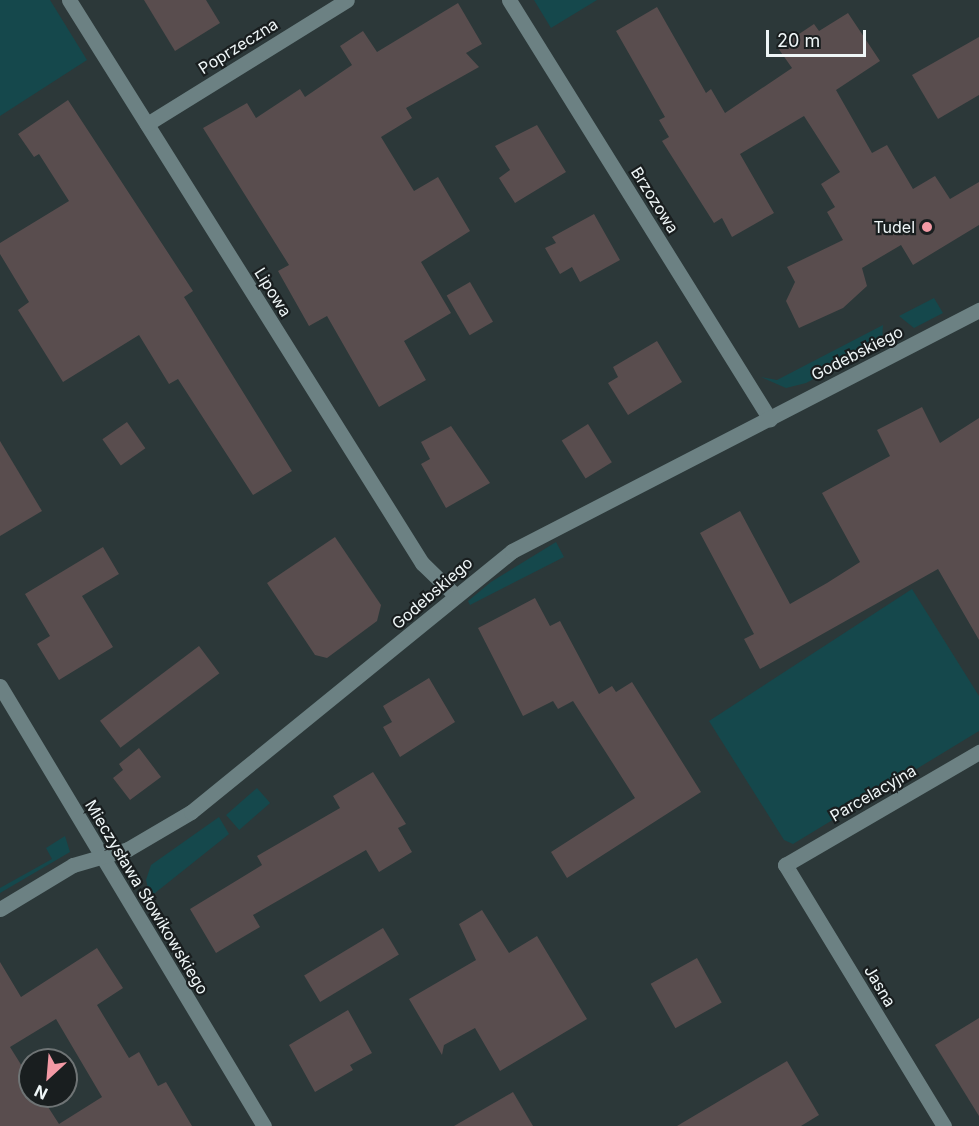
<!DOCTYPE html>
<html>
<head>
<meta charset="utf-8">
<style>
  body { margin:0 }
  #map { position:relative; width:979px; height:1126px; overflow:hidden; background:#2c3839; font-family:Inter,sans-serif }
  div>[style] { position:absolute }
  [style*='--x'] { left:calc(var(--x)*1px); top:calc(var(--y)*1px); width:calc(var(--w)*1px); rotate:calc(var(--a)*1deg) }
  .green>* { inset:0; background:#15484c; transform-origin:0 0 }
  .building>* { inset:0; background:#594d4e; transform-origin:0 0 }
  .minor>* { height:15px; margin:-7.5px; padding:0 7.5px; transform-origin:7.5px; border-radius:7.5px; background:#6c8183 }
  .dots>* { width:16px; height:16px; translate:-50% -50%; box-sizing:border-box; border:3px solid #191e1f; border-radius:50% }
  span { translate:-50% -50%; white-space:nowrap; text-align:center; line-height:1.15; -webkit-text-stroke:4.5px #191e1f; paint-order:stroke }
  .street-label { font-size:16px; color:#eff6f7 }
  .poi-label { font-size:16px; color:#eff6f7 }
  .right { translate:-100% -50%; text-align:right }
  .north { position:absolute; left:18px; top:1048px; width:60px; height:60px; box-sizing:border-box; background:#191e1f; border:2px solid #6f7475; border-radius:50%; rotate:206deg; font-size:16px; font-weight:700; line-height:24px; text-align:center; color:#eff6f7 }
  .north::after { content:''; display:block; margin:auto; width:21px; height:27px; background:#f49aa5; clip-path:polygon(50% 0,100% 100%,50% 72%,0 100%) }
  .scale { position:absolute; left:766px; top:30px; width:100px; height:27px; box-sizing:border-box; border:3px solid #eff6f7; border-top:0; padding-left:8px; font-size:18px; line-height:21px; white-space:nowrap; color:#eff6f7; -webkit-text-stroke:4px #191e1f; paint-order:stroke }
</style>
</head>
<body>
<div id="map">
  <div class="green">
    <div style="clip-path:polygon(0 0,50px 0,87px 60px,0 116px)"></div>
    <div style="clip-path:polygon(534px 0,597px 0,551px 28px)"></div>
    <div style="clip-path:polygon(934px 298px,943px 313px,914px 328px,899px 316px)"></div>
    <div style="clip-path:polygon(883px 325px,882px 344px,806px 383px,786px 388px,761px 377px,777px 380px)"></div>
    <div style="clip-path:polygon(556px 542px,564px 557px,470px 605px,468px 601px,491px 582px)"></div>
    <div style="clip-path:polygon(912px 589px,979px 696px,979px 731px,793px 844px,784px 840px,709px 721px)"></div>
    <div style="left:257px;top:788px;width:20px;height:41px;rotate:49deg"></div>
    <div style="clip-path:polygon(219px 817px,229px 834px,150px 897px,146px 880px,151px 865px)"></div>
    <div style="clip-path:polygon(65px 836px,70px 852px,0 893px,0 888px,52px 859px,46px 848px)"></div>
  </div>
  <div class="building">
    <div style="clip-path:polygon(144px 0,206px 0,220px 23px,175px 51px)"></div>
    <div style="clip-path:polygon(458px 3px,482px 44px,466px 53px,479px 67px,406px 108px,412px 118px,381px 137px,414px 191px,438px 177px,470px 231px,421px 262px,451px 313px,404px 341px,426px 380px,379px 407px,327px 316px,309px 326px,278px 271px,289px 265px,203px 128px,247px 103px,256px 118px,300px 89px,305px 97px,352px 65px,340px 46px,363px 31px,377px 52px)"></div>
    <div style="clip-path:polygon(657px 7px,706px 93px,711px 89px,725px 113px,792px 68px,778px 48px,814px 24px,819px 31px,848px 13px,880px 61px,836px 90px,872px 153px,887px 145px,913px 189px,935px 176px,950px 199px,979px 182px,979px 225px,913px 265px,901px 245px,862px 268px,867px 286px,843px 308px,799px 328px,786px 301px,795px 282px,787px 267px,843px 240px,827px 212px,835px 207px,821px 184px,840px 172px,804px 116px,740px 154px,774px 213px,732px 237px,722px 218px,714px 223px,662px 141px,669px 137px,659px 120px,665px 117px,616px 31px)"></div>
    <div style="clip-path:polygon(979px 37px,979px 95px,938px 119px,912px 75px)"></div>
    <div style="clip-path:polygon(68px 100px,193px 291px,184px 297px,292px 471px,253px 495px,178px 379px,169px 384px,139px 335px,63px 382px,18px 310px,29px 302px,0 254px,0 243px,69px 201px,39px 154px,34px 157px,18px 134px)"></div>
    <div style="clip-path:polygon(537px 125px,566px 172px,515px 203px,499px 178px,510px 170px,495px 146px)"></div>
    <div style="clip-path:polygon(594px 214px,620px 260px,580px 282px,572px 267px,560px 274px,545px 248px,556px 243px,552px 237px)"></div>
    <div style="left:470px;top:282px;width:46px;height:27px;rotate:60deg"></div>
    <div style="clip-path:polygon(657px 341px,682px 382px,628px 415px,608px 383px,618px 377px,613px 367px)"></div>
    <div style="clip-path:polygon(922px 407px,940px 443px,979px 418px,979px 640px,938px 569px,760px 669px,744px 639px,754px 634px,700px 533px,740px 511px,790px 604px,827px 583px,860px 562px,822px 493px,890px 456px,877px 430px)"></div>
    <div style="left:127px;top:422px;width:32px;height:30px;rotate:55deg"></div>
    <div style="left:588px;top:424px;width:45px;height:31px;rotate:58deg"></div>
    <div style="clip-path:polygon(451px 426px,490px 483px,446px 508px,421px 464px,430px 459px,421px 442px)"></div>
    <div style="clip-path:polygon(0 441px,42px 511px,0 536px)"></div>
    <div style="clip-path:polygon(335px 537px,381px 605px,377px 621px,327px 658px,315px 655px,267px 583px)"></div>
    <div style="clip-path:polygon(103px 547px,119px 574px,82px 596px,113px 647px,59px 680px,37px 644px,50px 636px,25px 594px)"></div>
    <div style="clip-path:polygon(535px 598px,550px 626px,560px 621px,599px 694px,612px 686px,616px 692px,632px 682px,701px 792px,567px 878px,551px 852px,635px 798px,573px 701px,558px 709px,553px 701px,523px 716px,478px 628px)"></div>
    <div style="left:199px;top:646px;width:34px;height:124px;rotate:53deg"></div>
    <div style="clip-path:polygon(429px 678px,455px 722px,400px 757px,383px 727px,392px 722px,383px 706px)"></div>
    <div style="clip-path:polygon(139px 748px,161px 777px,130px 800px,113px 778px,123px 770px,119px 764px)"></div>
    <div style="clip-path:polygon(373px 772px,406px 824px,398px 828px,412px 852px,379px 872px,366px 850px,253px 915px,260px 927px,216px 953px,190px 909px,262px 865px,257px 856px,340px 808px,333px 796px)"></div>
    <div style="clip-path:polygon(482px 910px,509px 953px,537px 936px,587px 1019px,500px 1071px,475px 1028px,444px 1045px,442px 1055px,409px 999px,476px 960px,459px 924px)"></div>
    <div style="left:383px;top:928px;width:31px;height:92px;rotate:59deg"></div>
    <div style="clip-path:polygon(evenodd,97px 948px,123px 988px,97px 1005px,129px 1058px,139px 1052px,158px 1086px,166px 1082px,192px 1126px,0 1126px,0 962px,21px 997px,97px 948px,56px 1019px,102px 1097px,59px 1124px,41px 1096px,30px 1096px,30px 1079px,10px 1047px,56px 1019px)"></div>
    <div style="left:697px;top:958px;width:51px;height:53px;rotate:61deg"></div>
    <div style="clip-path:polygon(348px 1010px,372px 1053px,350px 1065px,353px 1070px,315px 1092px,289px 1045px)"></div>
    <div style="clip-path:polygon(979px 1018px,979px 1116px,935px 1045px)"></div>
    <div style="clip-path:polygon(787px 1061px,819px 1115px,801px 1126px,677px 1126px)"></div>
    <div style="clip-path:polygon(513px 1092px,533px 1126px,454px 1126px)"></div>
  </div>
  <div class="minor">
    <div style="--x:69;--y:0;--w:665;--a:57.91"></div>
    <div style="--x:422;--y:563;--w:46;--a:44.1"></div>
    <div style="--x:509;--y:0;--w:494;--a:58.1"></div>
    <div style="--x:147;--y:124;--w:235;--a:-31.8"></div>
    <div style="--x:0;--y:686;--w:513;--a:59.04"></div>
    <div style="--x:0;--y:909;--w:85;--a:-31.1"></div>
    <div style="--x:73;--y:865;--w:57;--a:-16.2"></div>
    <div style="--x:128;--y:849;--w:73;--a:-30.4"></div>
    <div style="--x:191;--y:812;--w:414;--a:-39.1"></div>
    <div style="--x:512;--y:551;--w:526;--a:-27.3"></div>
    <div style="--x:944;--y:1126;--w:306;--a:-121.3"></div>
    <div style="--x:785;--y:865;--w:225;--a:-30.2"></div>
  </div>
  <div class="dots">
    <div style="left:927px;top:227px;background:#f49aa5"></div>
  </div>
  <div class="street-label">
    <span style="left:238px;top:46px;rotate:-32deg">Poprzeczna</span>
    <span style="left:655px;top:200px;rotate:58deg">Brzozowa</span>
    <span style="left:273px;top:292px;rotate:58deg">Lipowa</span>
    <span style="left:857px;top:353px;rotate:-27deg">Godebskiego</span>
    <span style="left:432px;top:593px;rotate:-41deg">Godebskiego</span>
    <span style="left:873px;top:793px;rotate:-30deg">Parcelacyjna</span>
    <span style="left:147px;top:897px;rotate:59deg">Mieczysława Słowikowskiego</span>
    <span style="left:880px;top:986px;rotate:59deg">Jasna</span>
  </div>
  <div class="poi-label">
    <span class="right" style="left:915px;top:227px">Tudel</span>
  </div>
  <div class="north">N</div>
  <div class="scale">20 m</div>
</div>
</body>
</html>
